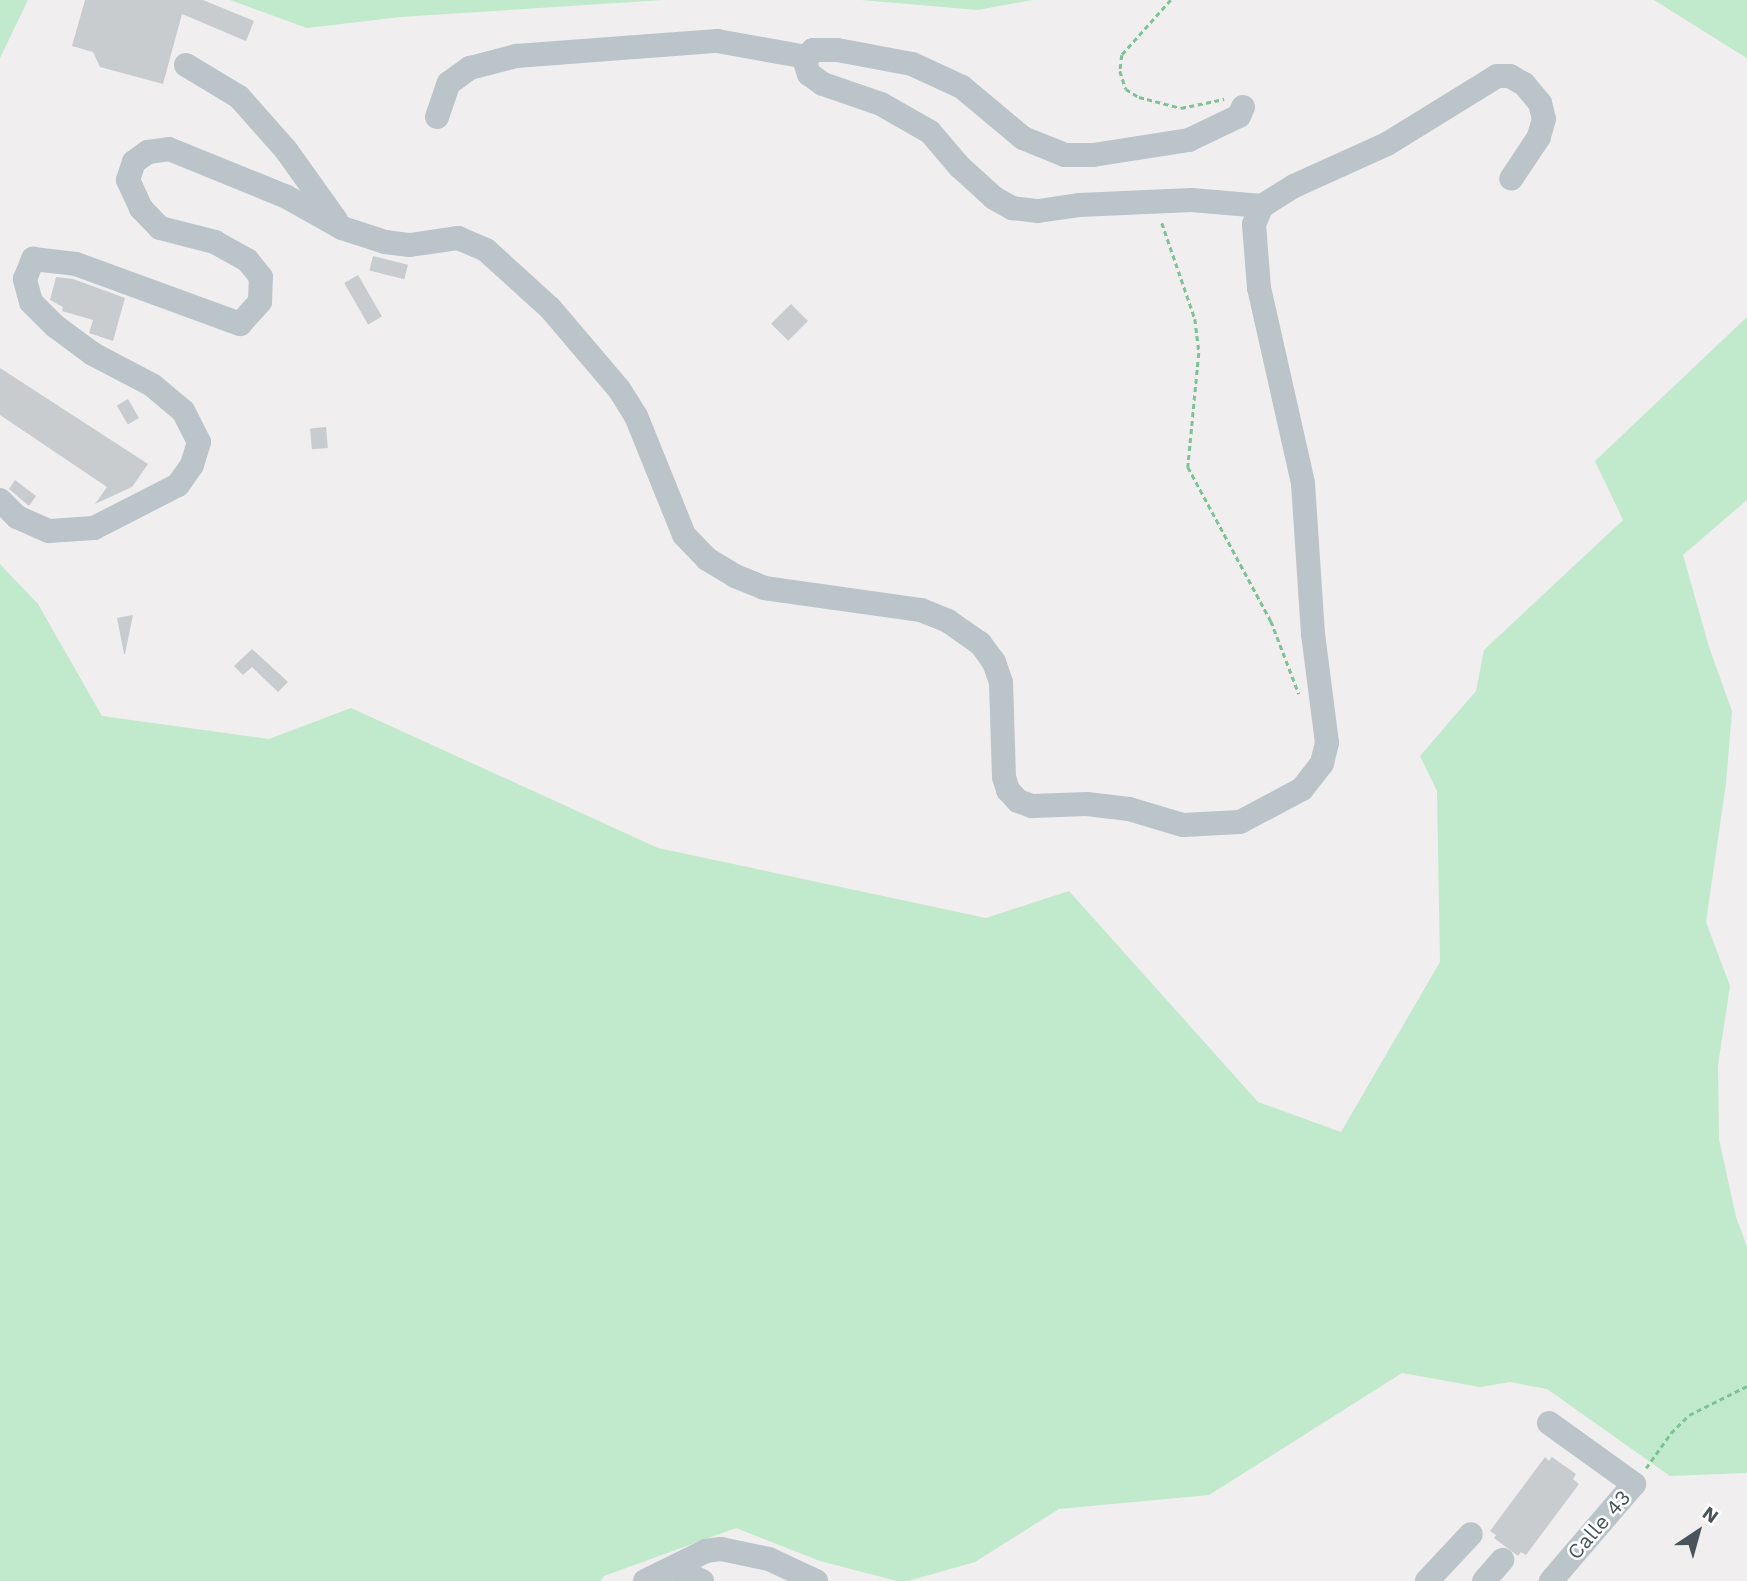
<!DOCTYPE html>
<html>
<head>
<meta charset="utf-8">
<style>
  body { margin:0 }
  #map { position:relative; width:1747px; height:1581px; overflow:hidden; background:#f0eeef; font-family:"Work Sans",sans-serif }
  div>[style] { position:absolute }
  [style*='--x'] { left:calc(var(--x)*1px); top:calc(var(--y)*1px); width:calc(var(--w)*1px); rotate:calc(var(--a)*1deg) }
  .green>* { inset:0; background:#c1e9cb }
  .building>* { inset:0; background:#c8cccf; transform-origin:0 0 }
  .path>* { height:2.5px; margin-top:-1.25px; transform-origin:0; background:repeating-linear-gradient(90deg,#7ec396 0 5px,transparent 0 8.5px) }
  .minor>* { height:24px; margin:-12px; padding:0 12px; transform-origin:12px; border-radius:12px; background:#bbc4c9 }
  span { translate:-50% -50%; white-space:nowrap; text-align:center; line-height:1.15; -webkit-text-stroke:5px #fff; paint-order:stroke }
  .street-label { font-size:21px; color:#485459 }
  .north { position:absolute; left:1663px; top:1497px; width:70px; height:70px; -webkit-text-stroke:5px #fff; paint-order:stroke; rotate:36deg; font-size:19px; font-weight:700; line-height:28px; text-align:center; color:#485459 }
  .north::after { content:''; display:block; margin:auto; width:24px; height:32px; background:#485459; clip-path:polygon(50% 0,100% 100%,50% 72%,0 100%) }
</style>
</head>
<body>
<div id="map">
  <div class="green">
    <div style="clip-path:polygon(0 0,28px 0,0 58px)"></div>
    <div style="clip-path:polygon(230px 0,663px 0,400px 17px,307px 28px)"></div>
    <div style="clip-path:polygon(861px 0,1032px 0,978px 10px)"></div>
    <div style="clip-path:polygon(1654px 0,1747px 0,1747px 59px,1745px 57px)"></div>
    <div style="clip-path:polygon(1747px 317px,1747px 500px,1683px 555px,1709px 647px,1732px 711px,1726px 783px,1706px 922px,1730px 986px,1718px 1065px,1719px 1139px,1736px 1217px,1747px 1246px,1747px 1473px,1670px 1476px,1547px 1389px,1510px 1382px,1480px 1387px,1402px 1373px,1209px 1495px,1059px 1509px,975px 1562px,908px 1581px,897px 1581px,820px 1561px,736px 1528px,604px 1576px,601px 1581px,0 1581px,0 564px,38px 604px,102px 716px,269px 739px,351px 708px,658px 848px,986px 918px,1069px 891px,1258px 1102px,1341px 1132px,1440px 962px,1437px 791px,1420px 756px,1476px 691px,1484px 650px,1623px 520px,1595px 461px)"></div>
  </div>
  <div class="building">
    <div style="clip-path:polygon(85px 0,203px 0,254px 21px,246px 41px,182px 14px,163px 84px,100px 67px,93px 52px,72px 46px)"></div>
    <div style="left:373px;top:256px;width:36px;height:15px;rotate:14deg"></div>
    <div style="left:358px;top:275px;width:48px;height:16px;rotate:60deg"></div>
    <div style="clip-path:polygon(56px 277px,73px 279px,125px 298px,113px 341px,89px 333px,93px 320px,62px 311px,63px 307px,50px 300px)"></div>
    <div style="left:791px;top:304px;width:24px;height:28px;rotate:45deg"></div>
    <div style="clip-path:polygon(0 368px,148px 464px,132px 487px,95px 504px,107px 487px,0 415px)"></div>
    <div style="left:128px;top:399px;width:22px;height:13px;rotate:60deg"></div>
    <div style="left:326px;top:427px;width:21px;height:16px;rotate:85deg"></div>
    <div style="clip-path:polygon(15px 480px,36px 496px,29px 506px,9px 489px)"></div>
    <div style="clip-path:polygon(133px 615px,125px 654px,124px 654px,117px 618px)"></div>
    <div style="clip-path:polygon(252px 649px,288px 682px,278px 692px,252px 667px,243px 675px,234px 666px)"></div>
    <div style="clip-path:polygon(1545px 1457px,1549px 1461px,1552px 1457px,1576px 1474px,1573px 1479px,1579px 1484px,1526px 1555px,1521px 1552px,1518px 1556px,1494px 1538px,1496px 1535px,1490px 1531px)"></div>
  </div>
  <div class="path">
    <div style="--x:1171;--y:0;--w:74;--a:131.7"></div>
    <div style="--x:1122;--y:55;--w:16;--a:97"></div>
    <div style="--x:1120;--y:71;--w:19;--a:72"></div>
    <div style="--x:1126;--y:89;--w:15;--a:32"></div>
    <div style="--x:1139;--y:97;--w:43;--a:14.7"></div>
    <div style="--x:1181;--y:108;--w:44;--a:-11.8"></div>
    <div style="--x:1162;--y:223;--w:102;--a:71"></div>
    <div style="--x:1195;--y:319;--w:34;--a:83"></div>
    <div style="--x:1199;--y:353;--w:115;--a:95.5"></div>
    <div style="--x:1188;--y:467;--w:175;--a:61.7"></div>
    <div style="--x:1271;--y:621;--w:78;--a:69"></div>
    <div style="--x:1646;--y:1468;--w:43;--a:-54.5"></div>
    <div style="--x:1671;--y:1433;--w:25;--a:-45"></div>
    <div style="--x:1689;--y:1415;--w:65;--a:-26.6"></div>
  </div>
  <div class="minor">
    <div style="--x:186;--y:65;--w:62;--a:31.1"></div>
    <div style="--x:239;--y:97;--w:71;--a:48.4"></div>
    <div style="--x:286;--y:150;--w:86;--a:54.5"></div>
    <div style="--x:1243;--y:107;--w:10;--a:114"></div>
    <div style="--x:1239;--y:116;--w:55;--a:154.4"></div>
    <div style="--x:1189;--y:140;--w:97;--a:171.1"></div>
    <div style="--x:1093;--y:155;--w:28;--a:180"></div>
    <div style="--x:1065;--y:155;--w:45;--a:-158"></div>
    <div style="--x:1023;--y:138;--w:80;--a:-140.1"></div>
    <div style="--x:962;--y:87;--w:55;--a:-155.3"></div>
    <div style="--x:912;--y:64;--w:76;--a:-169.4"></div>
    <div style="--x:837;--y:50;--w:24;--a:180"></div>
    <div style="--x:813;--y:50;--w:14;--a:124"></div>
    <div style="--x:805;--y:62;--w:13;--a:72"></div>
    <div style="--x:809;--y:74;--w:17;--a:36"></div>
    <div style="--x:823;--y:84;--w:61;--a:19"></div>
    <div style="--x:881;--y:104;--w:56;--a:29.7"></div>
    <div style="--x:930;--y:132;--w:45;--a:49.5"></div>
    <div style="--x:959;--y:166;--w:47;--a:42.4"></div>
    <div style="--x:994;--y:198;--w:21;--a:29"></div>
    <div style="--x:1012;--y:208;--w:26;--a:7"></div>
    <div style="--x:1038;--y:211;--w:41;--a:-8.3"></div>
    <div style="--x:1079;--y:205;--w:113;--a:-2.5"></div>
    <div style="--x:1192;--y:200;--w:70;--a:4.9"></div>
    <div style="--x:437;--y:117;--w:36;--a:-71"></div>
    <div style="--x:449;--y:83;--w:26;--a:-36"></div>
    <div style="--x:470;--y:68;--w:48;--a:-14.6"></div>
    <div style="--x:516;--y:56;--w:202;--a:-4.3"></div>
    <div style="--x:717;--y:41;--w:91;--a:10.1"></div>
    <div style="--x:0;--y:500;--w:24;--a:45"></div>
    <div style="--x:17;--y:517;--w:35;--a:24"></div>
    <div style="--x:49;--y:531;--w:45;--a:-3.8"></div>
    <div style="--x:94;--y:528;--w:94;--a:-27.1"></div>
    <div style="--x:178;--y:485;--w:24;--a:-55"></div>
    <div style="--x:192;--y:465;--w:24;--a:-73"></div>
    <div style="--x:199;--y:442;--w:35;--a:-117"></div>
    <div style="--x:183;--y:411;--w:40;--a:-140"></div>
    <div style="--x:152;--y:385;--w:67;--a:-152.3"></div>
    <div style="--x:93;--y:354;--w:47;--a:-143.6"></div>
    <div style="--x:55;--y:326;--w:34;--a:-135"></div>
    <div style="--x:31;--y:302;--w:24;--a:-105"></div>
    <div style="--x:25;--y:279;--w:22;--a:-68"></div>
    <div style="--x:33;--y:259;--w:43;--a:6.6"></div>
    <div style="--x:76;--y:264;--w:175;--a:20.1"></div>
    <div style="--x:240;--y:324;--w:30;--a:-48"></div>
    <div style="--x:260;--y:302;--w:25;--a:-88"></div>
    <div style="--x:261;--y:277;--w:22;--a:-129"></div>
    <div style="--x:247;--y:260;--w:37;--a:-151"></div>
    <div style="--x:215;--y:242;--w:57;--a:-165.7"></div>
    <div style="--x:160;--y:228;--w:28;--a:-134"></div>
    <div style="--x:141;--y:208;--w:31;--a:-115"></div>
    <div style="--x:128;--y:180;--w:19;--a:-72"></div>
    <div style="--x:134;--y:162;--w:17;--a:-36"></div>
    <div style="--x:148;--y:152;--w:21;--a:-8"></div>
    <div style="--x:169;--y:149;--w:125;--a:22.1"></div>
    <div style="--x:285;--y:196;--w:65;--a:29.3"></div>
    <div style="--x:342;--y:228;--w:45;--a:18"></div>
    <div style="--x:385;--y:242;--w:25;--a:7"></div>
    <div style="--x:410;--y:245;--w:49;--a:-8.3"></div>
    <div style="--x:458;--y:238;--w:30;--a:23"></div>
    <div style="--x:486;--y:250;--w:86;--a:42.2"></div>
    <div style="--x:550;--y:308;--w:106;--a:49.6"></div>
    <div style="--x:619;--y:389;--w:32;--a:58"></div>
    <div style="--x:636;--y:416;--w:128;--a:68"></div>
    <div style="--x:684;--y:535;--w:33;--a:46"></div>
    <div style="--x:707;--y:559;--w:33;--a:31"></div>
    <div style="--x:735;--y:576;--w:31;--a:22"></div>
    <div style="--x:764;--y:588;--w:159;--a:8"></div>
    <div style="--x:921;--y:610;--w:29;--a:22"></div>
    <div style="--x:948;--y:621;--w:39;--a:35"></div>
    <div style="--x:980;--y:643;--w:24;--a:54"></div>
    <div style="--x:994;--y:662;--w:21;--a:71"></div>
    <div style="--x:1001;--y:682;--w:95;--a:88.2"></div>
    <div style="--x:1004;--y:777;--w:14;--a:73"></div>
    <div style="--x:1008;--y:790;--w:15;--a:48"></div>
    <div style="--x:1018;--y:801;--w:15;--a:20"></div>
    <div style="--x:1032;--y:806;--w:55;--a:-2.1"></div>
    <div style="--x:1087;--y:804;--w:42;--a:6.8"></div>
    <div style="--x:1129;--y:809;--w:56;--a:16.5"></div>
    <div style="--x:1183;--y:825;--w:57;--a:-3"></div>
    <div style="--x:1240;--y:822;--w:70;--a:-28"></div>
    <div style="--x:1302;--y:789;--w:33;--a:-52"></div>
    <div style="--x:1322;--y:763;--w:21;--a:-76"></div>
    <div style="--x:1327;--y:743;--w:110;--a:-97.3"></div>
    <div style="--x:1313;--y:634;--w:151;--a:-93.8"></div>
    <div style="--x:1303;--y:483;--w:200;--a:-102.7"></div>
    <div style="--x:1259;--y:288;--w:64;--a:-94.5"></div>
    <div style="--x:1254;--y:224;--w:20;--a:-66"></div>
    <div style="--x:1262;--y:206;--w:38;--a:-32"></div>
    <div style="--x:1294;--y:186;--w:102;--a:-24.3"></div>
    <div style="--x:1387;--y:144;--w:129;--a:-31.7"></div>
    <div style="--x:1497;--y:76;--w:13;--a:0"></div>
    <div style="--x:1510;--y:76;--w:16;--a:30"></div>
    <div style="--x:1524;--y:84;--w:25;--a:50"></div>
    <div style="--x:1540;--y:103;--w:16;--a:76"></div>
    <div style="--x:1544;--y:119;--w:19;--a:106"></div>
    <div style="--x:1539;--y:137;--w:50;--a:123.7"></div>
    <div style="--x:1549;--y:1423;--w:105;--a:35.7"></div>
    <div style="--x:1634;--y:1484;--w:128;--a:130.6"></div>
    <div style="--x:674;--y:1568;--w:31;--a:25"></div>
    <div style="--x:645;--y:1581;--w:68;--a:-26.2"></div>
    <div style="--x:706;--y:1551;--w:15;--a:-8"></div>
    <div style="--x:721;--y:1549;--w:49;--a:11.8"></div>
    <div style="--x:769;--y:1559;--w:52;--a:25.1"></div>
    <div style="--x:1427;--y:1581;--w:64;--a:-46.9"></div>
    <div style="--x:1484;--y:1581;--w:28;--a:-49"></div>
  </div>
  <div class="street-label">
    <span style="left:1599px;top:1525px;rotate:-49deg">Calle 43</span>
  </div>
  <div class="north">N</div>
</div>
</body>
</html>
